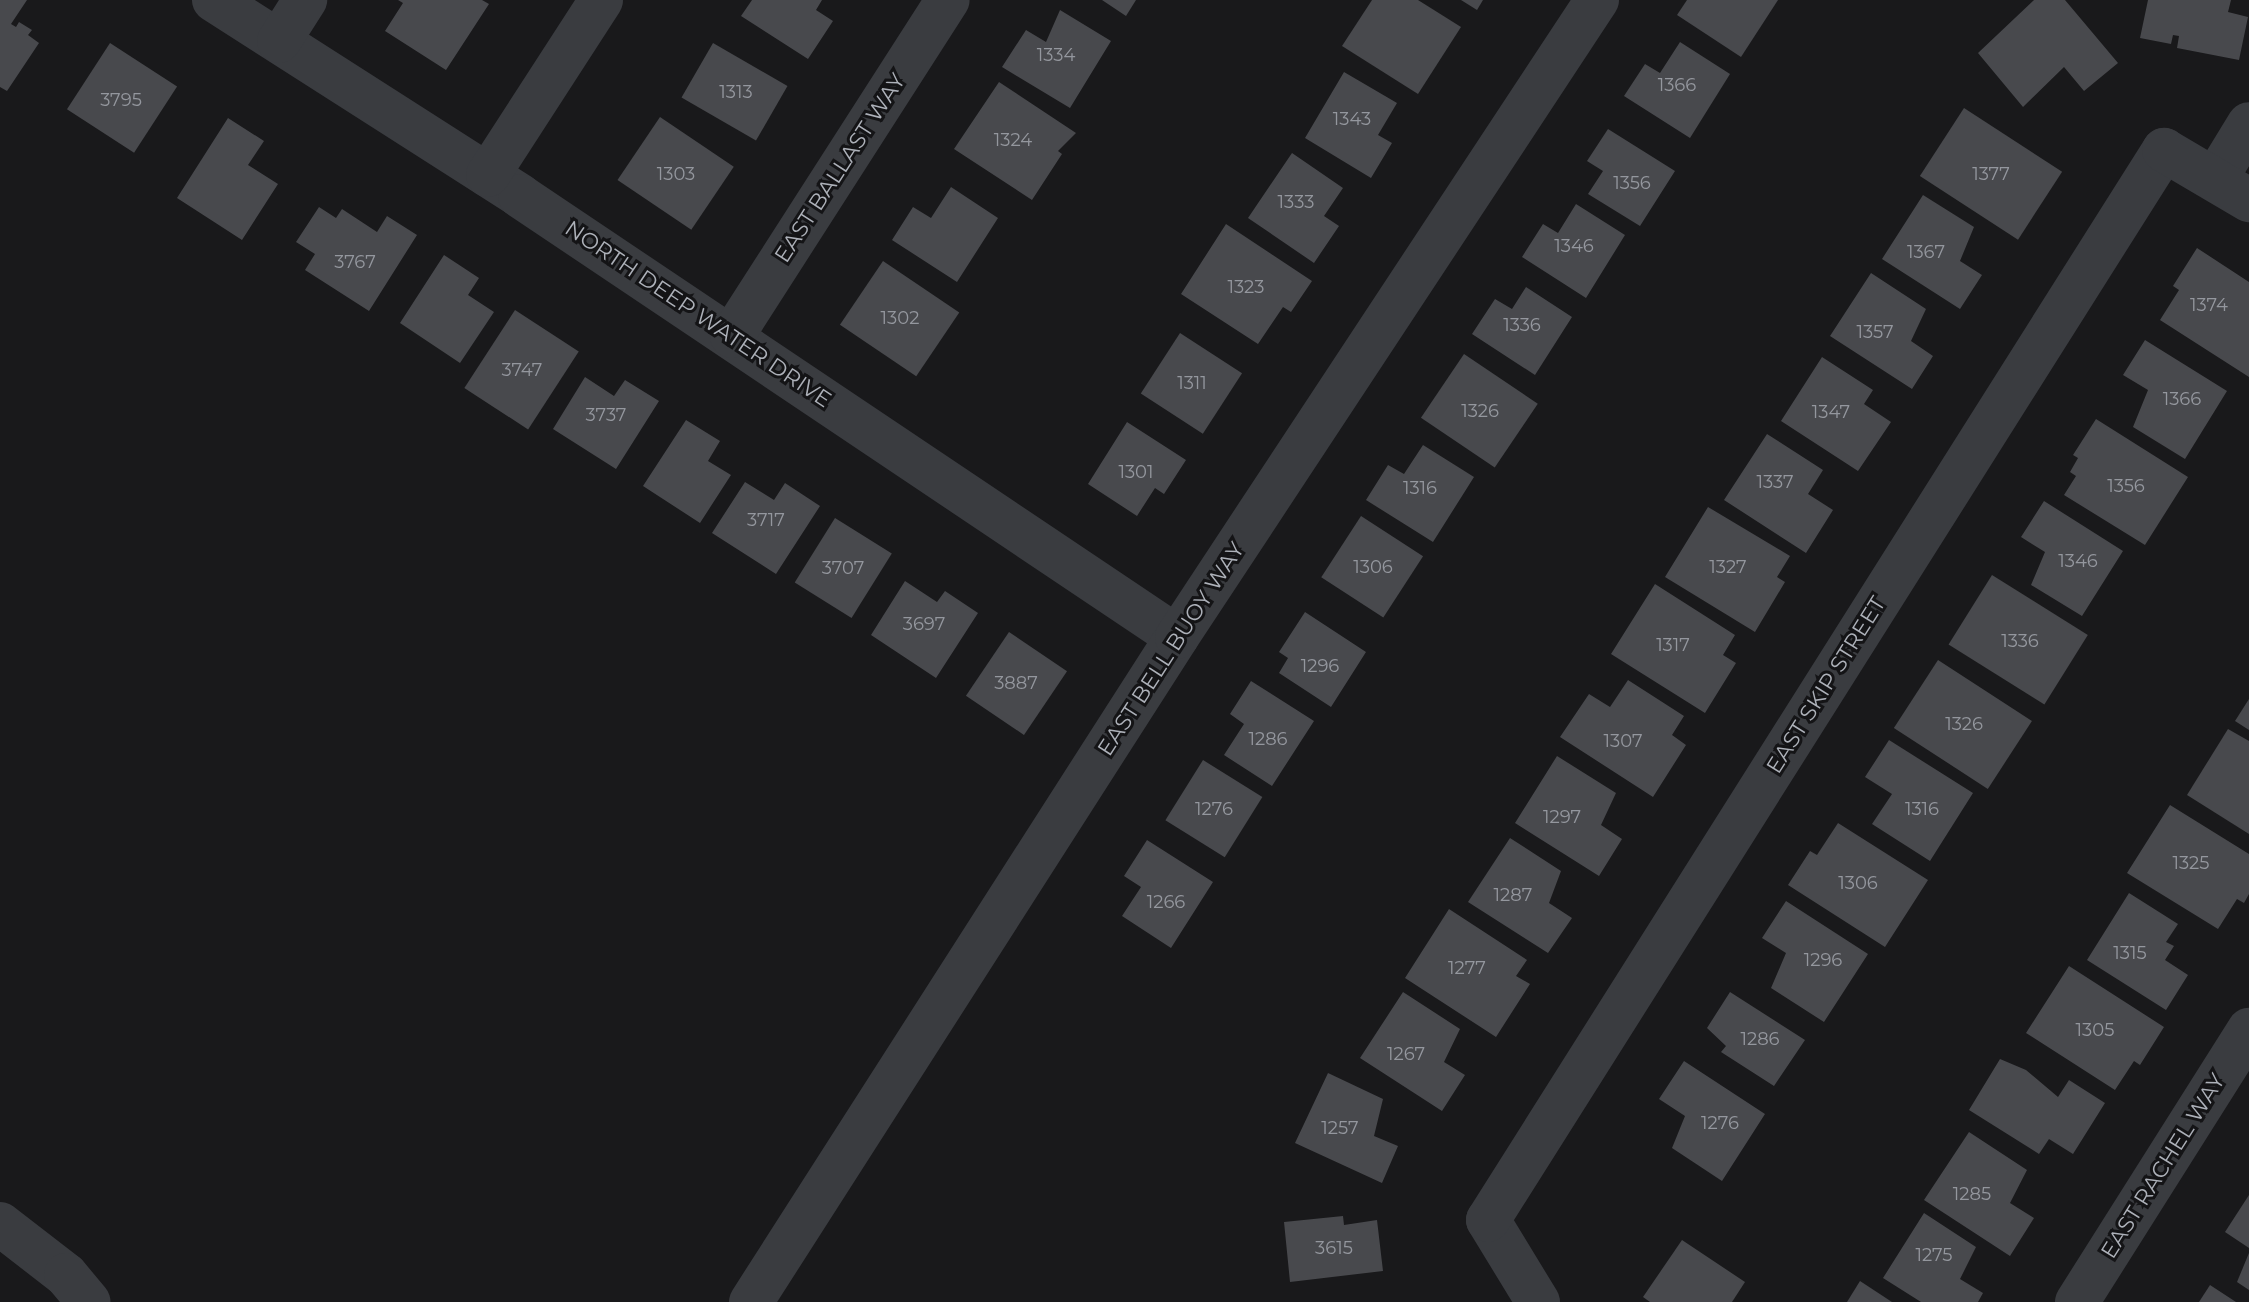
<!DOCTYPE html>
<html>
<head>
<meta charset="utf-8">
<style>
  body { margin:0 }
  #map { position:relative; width:2249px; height:1302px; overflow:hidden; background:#19191b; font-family:Montserrat,sans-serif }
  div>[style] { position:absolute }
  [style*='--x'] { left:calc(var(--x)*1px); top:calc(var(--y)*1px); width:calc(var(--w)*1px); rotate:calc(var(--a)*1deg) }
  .building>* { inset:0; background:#48494d; transform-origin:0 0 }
  .minor>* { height:44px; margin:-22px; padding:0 22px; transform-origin:22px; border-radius:22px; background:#3a3c40 }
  span { translate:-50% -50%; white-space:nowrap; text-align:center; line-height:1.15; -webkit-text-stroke:6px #141416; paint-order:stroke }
  .number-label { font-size:18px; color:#94979e }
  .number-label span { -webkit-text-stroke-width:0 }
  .street-label { font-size:22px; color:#adb1b9 }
</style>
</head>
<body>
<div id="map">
  <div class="building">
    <div style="clip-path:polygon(0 0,27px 0,11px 24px,16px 27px,19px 22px,32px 30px,28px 35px,39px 43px,7px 91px,0 87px)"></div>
    <div style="clip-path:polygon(398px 0,482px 0,489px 4px,446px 70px,385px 31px,403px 3px)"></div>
    <div style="clip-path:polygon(752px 0,822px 0,816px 10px,833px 21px,808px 59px,741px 16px)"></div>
    <div style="clip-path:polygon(1102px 0,1136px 0,1126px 16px)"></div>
    <div style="clip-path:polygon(1372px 0,1418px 0,1461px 27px,1418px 94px,1342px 46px)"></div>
    <div style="clip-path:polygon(1461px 0,1483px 0,1477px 10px)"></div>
    <div style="clip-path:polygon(1687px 0,1778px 0,1741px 57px,1677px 15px)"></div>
    <div style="clip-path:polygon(2034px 0,2065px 0,2118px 63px,2084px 91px,2064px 67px,2023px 107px,1978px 53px)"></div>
    <div style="clip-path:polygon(2148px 0,2231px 0,2228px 12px,2248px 17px,2239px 60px,2177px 48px,2179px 36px,2173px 35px,2171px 44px,2140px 38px)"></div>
    <div style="clip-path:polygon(1060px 10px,1111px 41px,1070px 108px,1002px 67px,1026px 30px,1046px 42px)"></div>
    <div style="clip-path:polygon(1680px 42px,1730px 74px,1690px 138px,1624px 96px,1645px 64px,1660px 73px)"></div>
    <div style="left:110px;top:43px;width:80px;height:79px;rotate:33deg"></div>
    <div style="left:713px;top:43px;width:86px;height:63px;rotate:30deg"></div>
    <div style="clip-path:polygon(1344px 72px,1397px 103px,1378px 135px,1392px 143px,1371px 178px,1305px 138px)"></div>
    <div style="clip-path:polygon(999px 82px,1076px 133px,1058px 151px,1062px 154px,1032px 200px,954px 149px)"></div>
    <div style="left:1964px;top:108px;width:117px;height:81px;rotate:33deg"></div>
    <div style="left:660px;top:117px;width:89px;height:76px;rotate:34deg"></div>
    <div style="clip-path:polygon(228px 118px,264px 141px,248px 165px,278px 184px,242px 240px,177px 198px)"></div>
    <div style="clip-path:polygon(1608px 129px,1675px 171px,1640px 226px,1588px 194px,1603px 171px,1587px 161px)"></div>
    <div style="clip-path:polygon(1292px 153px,1343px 188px,1324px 216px,1339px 226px,1314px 263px,1248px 218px)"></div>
    <div style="clip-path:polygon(951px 187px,998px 218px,957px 282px,892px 240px,913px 207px,931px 218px)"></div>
    <div style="clip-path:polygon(1923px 195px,1974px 227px,1960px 261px,1982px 275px,1960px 309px,1882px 259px)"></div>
    <div style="clip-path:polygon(1576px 204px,1625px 235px,1586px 298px,1522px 257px,1543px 224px,1558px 233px)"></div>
    <div style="clip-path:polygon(319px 207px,336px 218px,342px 209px,377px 232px,387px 216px,417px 235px,369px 311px,305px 270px,315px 254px,296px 242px)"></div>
    <div style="clip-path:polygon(1226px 224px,1312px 281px,1291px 312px,1283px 307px,1258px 344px,1181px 294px)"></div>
    <div style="clip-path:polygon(2197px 248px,2249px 282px,2249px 377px,2160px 320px,2179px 290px,2173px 286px)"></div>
    <div style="clip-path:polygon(444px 255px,479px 278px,468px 295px,494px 312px,460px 363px,400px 323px)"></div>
    <div style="left:883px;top:261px;width:92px;height:77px;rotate:34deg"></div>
    <div style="clip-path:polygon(1871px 273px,1926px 309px,1911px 341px,1933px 356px,1912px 389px,1830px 336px)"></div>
    <div style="clip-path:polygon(1526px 287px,1572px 317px,1535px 375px,1472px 334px,1495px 299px,1512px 309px)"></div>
    <div style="left:515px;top:310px;width:76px;height:93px;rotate:33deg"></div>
    <div style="left:1180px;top:333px;width:74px;height:72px;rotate:33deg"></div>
    <div style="clip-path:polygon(2145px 340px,2227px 391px,2185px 459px,2133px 427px,2148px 390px,2123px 375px)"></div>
    <div style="left:1464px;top:354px;width:89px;height:77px;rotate:34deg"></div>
    <div style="clip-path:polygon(1822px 357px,1873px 390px,1864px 404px,1891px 422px,1858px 471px,1781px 421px)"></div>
    <div style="clip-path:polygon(585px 377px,614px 396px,625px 380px,659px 401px,616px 469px,553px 429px)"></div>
    <div style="clip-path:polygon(2096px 419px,2188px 477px,2145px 545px,2064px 495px,2076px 476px,2070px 472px,2078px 458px,2073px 455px)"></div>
    <div style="clip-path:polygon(686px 420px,720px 441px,708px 461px,731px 475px,700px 523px,643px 486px)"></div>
    <div style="clip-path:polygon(1127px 422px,1186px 460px,1164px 494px,1155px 488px,1137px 516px,1088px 484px)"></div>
    <div style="clip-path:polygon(1767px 434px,1823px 470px,1808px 494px,1833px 510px,1806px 553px,1724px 500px)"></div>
    <div style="clip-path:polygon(1423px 445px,1474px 477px,1433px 542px,1366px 500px,1388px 465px,1404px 474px)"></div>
    <div style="clip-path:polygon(745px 482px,774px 500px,785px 483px,820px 506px,776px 574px,712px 533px)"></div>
    <div style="clip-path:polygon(2044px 501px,2123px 551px,2082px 616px,2031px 585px,2045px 552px,2021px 537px)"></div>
    <div style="clip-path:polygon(1708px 507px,1790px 556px,1777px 577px,1785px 582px,1755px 632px,1665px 577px)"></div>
    <div style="left:1361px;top:516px;width:74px;height:73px;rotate:33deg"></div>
    <div style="left:835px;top:518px;width:67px;height:76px;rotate:32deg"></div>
    <div style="left:1992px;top:575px;width:113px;height:82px;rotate:32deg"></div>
    <div style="clip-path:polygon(905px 581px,937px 602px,945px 591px,978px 613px,936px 678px,871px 635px)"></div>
    <div style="clip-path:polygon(1655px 584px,1735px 635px,1723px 655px,1736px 663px,1705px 713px,1611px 654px)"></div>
    <div style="clip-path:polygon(1305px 612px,1366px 652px,1331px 707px,1279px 673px,1288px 658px,1279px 652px)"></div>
    <div style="left:1009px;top:632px;width:70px;height:77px;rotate:34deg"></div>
    <div style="left:1938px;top:660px;width:112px;height:81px;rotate:33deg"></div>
    <div style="clip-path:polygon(1628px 680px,1684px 716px,1672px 735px,1686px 745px,1653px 797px,1560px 737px,1589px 694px,1610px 707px)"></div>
    <div style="clip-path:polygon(1251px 681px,1314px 721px,1272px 786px,1224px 755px,1244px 724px,1230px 714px)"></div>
    <div style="clip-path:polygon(2249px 699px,2249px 730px,2235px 721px)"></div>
    <div style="clip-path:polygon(2228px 729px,2249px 741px,2249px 834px,2187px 795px)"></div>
    <div style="clip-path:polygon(1889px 740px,1973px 793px,1930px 861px,1872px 824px,1892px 794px,1865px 777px)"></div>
    <div style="clip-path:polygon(1557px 756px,1616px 793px,1601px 825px,1622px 839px,1599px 876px,1515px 823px)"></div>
    <div style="left:1203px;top:760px;width:70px;height:71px;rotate:32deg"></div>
    <div style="clip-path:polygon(2170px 805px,2249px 854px,2249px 894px,2244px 903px,2237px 899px,2218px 929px,2127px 873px)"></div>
    <div style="clip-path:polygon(1838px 823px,1928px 880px,1885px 947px,1788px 885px,1810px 851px,1817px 855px)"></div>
    <div style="clip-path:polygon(1510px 838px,1561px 871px,1549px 903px,1572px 918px,1548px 953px,1468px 902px)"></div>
    <div style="clip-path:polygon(1147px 840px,1213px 882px,1171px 948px,1122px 916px,1141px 887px,1124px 876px)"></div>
    <div style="clip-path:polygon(2129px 893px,2178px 924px,2166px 942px,2174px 946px,2165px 960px,2188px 975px,2166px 1010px,2087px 960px)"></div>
    <div style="clip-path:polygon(1786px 901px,1868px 954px,1824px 1022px,1771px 988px,1786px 953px,1762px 938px)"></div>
    <div style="clip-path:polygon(1449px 909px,1527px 960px,1516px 976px,1530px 984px,1496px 1037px,1405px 978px)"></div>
    <div style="clip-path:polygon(2069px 966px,2164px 1027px,2140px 1065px,2134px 1061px,2115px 1090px,2026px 1033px)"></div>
    <div style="clip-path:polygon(1403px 992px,1460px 1029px,1444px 1062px,1465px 1075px,1442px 1111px,1360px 1058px)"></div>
    <div style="clip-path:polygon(1730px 992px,1805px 1040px,1774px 1086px,1721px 1052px,1726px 1046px,1707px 1028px)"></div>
    <div style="clip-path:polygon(2000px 1059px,2026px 1070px,2058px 1097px,2069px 1080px,2105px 1103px,2073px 1154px,2049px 1139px,2039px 1154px,1969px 1110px)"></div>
    <div style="clip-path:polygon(1684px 1061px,1765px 1114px,1722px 1181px,1672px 1148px,1685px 1116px,1659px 1099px)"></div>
    <div style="clip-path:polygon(1328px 1073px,1383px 1099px,1374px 1136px,1398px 1146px,1382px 1183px,1295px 1143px)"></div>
    <div style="clip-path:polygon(1969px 1132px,2027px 1170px,2010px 1203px,2034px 1218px,2010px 1256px,1924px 1200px)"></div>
    <div style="clip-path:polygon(2249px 1195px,2249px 1248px,2225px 1232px)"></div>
    <div style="clip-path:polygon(1924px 1213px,1976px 1247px,1960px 1279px,1983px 1293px,1978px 1302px,1921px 1302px,1883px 1278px)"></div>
    <div style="clip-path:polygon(1343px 1216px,1344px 1225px,1377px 1220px,1383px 1271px,1290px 1282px,1284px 1222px)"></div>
    <div style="clip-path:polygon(1682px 1240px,1745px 1282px,1732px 1302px,1650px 1302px,1643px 1297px)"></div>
    <div style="clip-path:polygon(2249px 1253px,2249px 1290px,2237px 1282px)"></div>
    <div style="clip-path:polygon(1860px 1281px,1892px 1302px,1847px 1302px)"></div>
    <div style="clip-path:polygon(2210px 1285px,2236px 1302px,2199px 1302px)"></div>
  </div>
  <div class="minor">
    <div style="--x:214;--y:0;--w:363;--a:32.6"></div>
    <div style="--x:520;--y:196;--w:791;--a:33.87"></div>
    <div style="--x:279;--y:41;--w:49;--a:-57.6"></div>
    <div style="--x:488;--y:175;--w:208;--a:-57.1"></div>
    <div style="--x:2216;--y:178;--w:63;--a:-58.6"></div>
    <div style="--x:732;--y:336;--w:399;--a:-57.3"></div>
    <div style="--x:0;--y:1224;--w:83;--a:37.7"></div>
    <div style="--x:66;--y:1275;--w:35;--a:50"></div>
    <div style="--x:751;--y:1302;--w:790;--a:-57.36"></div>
    <div style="--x:1177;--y:637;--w:763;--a:-56.6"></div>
    <div style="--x:1538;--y:1302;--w:96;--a:-121.4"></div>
    <div style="--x:1488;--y:1220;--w:1266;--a:-57.72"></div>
    <div style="--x:2164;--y:150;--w:99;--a:30.5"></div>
    <div style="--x:2077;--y:1302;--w:322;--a:-57.7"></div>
  </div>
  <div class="number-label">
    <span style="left:1056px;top:55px">1334</span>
    <span style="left:1677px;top:85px">1366</span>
    <span style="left:736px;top:92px">1313</span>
    <span style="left:121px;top:100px">3795</span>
    <span style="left:1352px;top:119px">1343</span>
    <span style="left:1013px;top:140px">1324</span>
    <span style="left:676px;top:174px">1303</span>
    <span style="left:1991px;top:174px">1377</span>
    <span style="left:1632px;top:183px">1356</span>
    <span style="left:1296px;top:202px">1333</span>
    <span style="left:1574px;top:246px">1346</span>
    <span style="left:1926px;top:252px">1367</span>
    <span style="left:355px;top:262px">3767</span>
    <span style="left:1246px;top:287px">1323</span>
    <span style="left:2209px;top:305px">1374</span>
    <span style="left:900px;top:318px">1302</span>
    <span style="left:1522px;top:325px">1336</span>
    <span style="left:1875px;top:332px">1357</span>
    <span style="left:522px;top:370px">3747</span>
    <span style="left:1192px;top:383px">1311</span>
    <span style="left:2182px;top:399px">1366</span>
    <span style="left:1480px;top:411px">1326</span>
    <span style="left:1831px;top:412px">1347</span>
    <span style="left:606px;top:415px">3737</span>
    <span style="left:1136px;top:472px">1301</span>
    <span style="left:1775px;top:482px">1337</span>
    <span style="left:2126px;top:486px">1356</span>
    <span style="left:1420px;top:488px">1316</span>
    <span style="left:766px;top:520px">3717</span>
    <span style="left:2078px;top:561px">1346</span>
    <span style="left:1373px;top:567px">1306</span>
    <span style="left:1728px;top:567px">1327</span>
    <span style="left:843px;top:568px">3707</span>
    <span style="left:924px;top:624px">3697</span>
    <span style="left:2020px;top:641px">1336</span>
    <span style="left:1673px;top:645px">1317</span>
    <span style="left:1320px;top:666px">1296</span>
    <span style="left:1016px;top:683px">3887</span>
    <span style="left:1964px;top:724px">1326</span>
    <span style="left:1268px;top:739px">1286</span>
    <span style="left:1623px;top:741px">1307</span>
    <span style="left:1214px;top:809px">1276</span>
    <span style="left:1922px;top:809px">1316</span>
    <span style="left:1562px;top:817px">1297</span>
    <span style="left:2191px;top:863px">1325</span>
    <span style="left:1858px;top:883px">1306</span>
    <span style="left:1513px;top:895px">1287</span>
    <span style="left:1166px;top:902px">1266</span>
    <span style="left:2130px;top:953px">1315</span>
    <span style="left:1823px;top:960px">1296</span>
    <span style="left:1467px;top:968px">1277</span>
    <span style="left:2095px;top:1030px">1305</span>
    <span style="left:1760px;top:1039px">1286</span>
    <span style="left:1406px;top:1054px">1267</span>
    <span style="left:1720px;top:1123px">1276</span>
    <span style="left:1340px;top:1128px">1257</span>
    <span style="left:1972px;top:1194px">1285</span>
    <span style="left:1334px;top:1248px">3615</span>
    <span style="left:1934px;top:1255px">1275</span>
  </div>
  <div class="street-label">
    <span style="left:840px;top:168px;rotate:-57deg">EAST BALLAST WAY</span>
    <span style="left:698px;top:314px;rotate:34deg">NORTH DEEP WATER DRIVE</span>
    <span style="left:1171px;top:649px;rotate:-57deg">EAST BELL BUOY WAY</span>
    <span style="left:1826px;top:685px;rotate:-58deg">EAST SKIP STREET</span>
    <span style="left:2163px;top:1166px;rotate:-58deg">EAST RACHEL WAY</span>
  </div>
</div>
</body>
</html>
